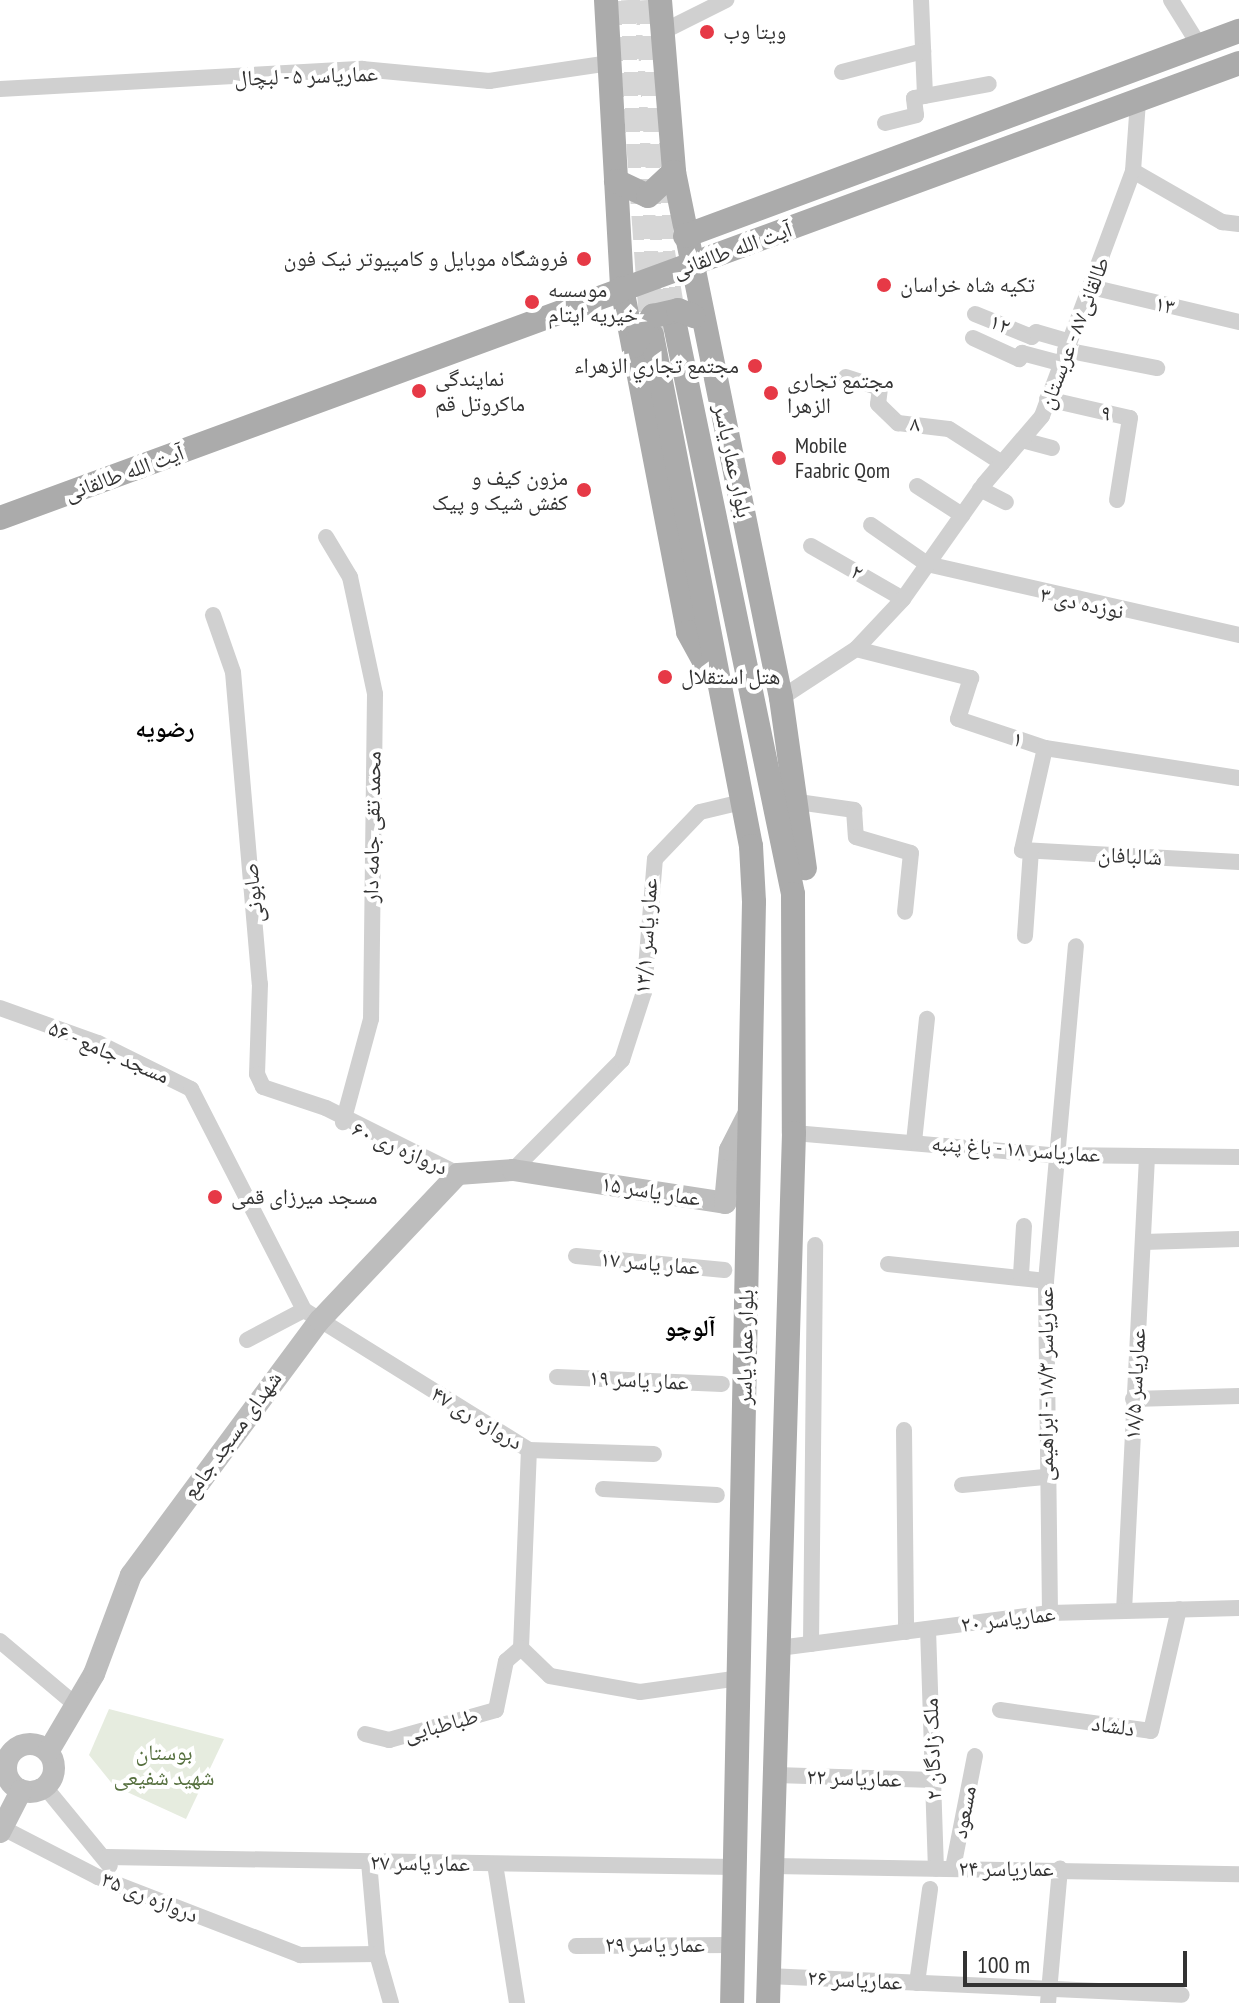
<!DOCTYPE html>
<html>
<head>
<meta charset="utf-8">
<style>
  body { margin:0 }
  #map { position:relative; width:1239px; height:2003px; overflow:hidden; background:#fff; font-family:"PT Sans Narrow","Noto Naskh Arabic",sans-serif }
  div>[style] { position:absolute }
  [style*='--x'] { left:calc(var(--x)*1px); top:calc(var(--y)*1px); width:calc(var(--w)*1px); rotate:calc(var(--a)*1deg) }
  .green>* { inset:0; background:#e6ecdf }
  .primary-tunnel>* { height:24px; margin-top:-12px; transform-origin:0; background:repeating-linear-gradient(90deg,#d6d6d6 0 24px,transparent 0 36px) }
  .street>* { height:16px; margin:-8px; padding:0 8px; transform-origin:8px; border-radius:8px; background:#d0d0d0 }
  .secondary>* { height:22px; margin:-11px; padding:0 11px; transform-origin:11px; border-radius:11px; background:#bdbdbd }
  .secondary>.ring { margin:-11px; padding:0; box-sizing:content-box; background:none; border:22px solid #bdbdbd; border-radius:50% }
  .primary>* { height:24px; margin:-12px; padding:0 12px; transform-origin:12px; border-radius:12px; background:#ababab }
  .dots>* { width:22px; height:22px; translate:-50% -50%; box-sizing:border-box; border:4px solid #fff; border-radius:50% }
  span { translate:-50% -50%; white-space:nowrap; text-align:center; line-height:1.15; -webkit-text-stroke:8px #fff; paint-order:stroke }
  .poi-label { font-size:22px; color:#333 }
  .left { translate:0 -50%; text-align:left }
  .right { translate:-100% -50%; text-align:right }
  .street-label { font-size:22px; color:#333 }
  .park-label { font-size:22px; color:#56703f }
  .neighbourhood-label { font-size:24px; color:#000; font-weight:700 }
  .scale { position:absolute; left:963px; top:1951px; width:224px; height:36px; box-sizing:border-box; border:4px solid #333; border-top:0; padding-left:10px; font-size:24px; line-height:28px; white-space:nowrap; color:#333; -webkit-text-stroke:6px #fff; paint-order:stroke }
</style>
</head>
<body>
<div id="map">
  <div class="green">
    <div style="clip-path:polygon(109px 1709px,224px 1739px,186px 1819px,114px 1786px,89px 1755px)"></div>
  </div>
  <div class="primary-tunnel">
    <div style="--x:628;--y:0;--w:336;--a:85.9"></div>
    <div style="--x:647;--y:0;--w:253;--a:86.4"></div>
    <div style="--x:663;--y:252;--w:74;--a:80.7"></div>
  </div>
  <div class="street">
    <div style="--x:921;--y:0;--w:96;--a:87.6"></div>
    <div style="--x:1171;--y:0;--w:53;--a:58.1"></div>
    <div style="--x:662;--y:32;--w:72;--a:-26.6"></div>
    <div style="--x:842;--y:72;--w:84;--a:-14.5"></div>
    <div style="--x:0;--y:89;--w:363;--a:-3.2"></div>
    <div style="--x:362;--y:69;--w:128;--a:5.4"></div>
    <div style="--x:489;--y:81;--w:122;--a:-8.5"></div>
    <div style="--x:885;--y:123;--w:32;--a:-14"></div>
    <div style="--x:916;--y:115;--w:17;--a:-97"></div>
    <div style="--x:914;--y:98;--w:76;--a:-10.6"></div>
    <div style="--x:1133;--y:171;--w:103;--a:29.8"></div>
    <div style="--x:1222;--y:222;--w:17;--a:7"></div>
    <div style="--x:1091;--y:287;--w:152;--a:13.3"></div>
    <div style="--x:975;--y:314;--w:61;--a:22"></div>
    <div style="--x:1032;--y:337;--w:6;--a:-51"></div>
    <div style="--x:1036;--y:332;--w:33;--a:16"></div>
    <div style="--x:973;--y:338;--w:51;--a:24.5"></div>
    <div style="--x:1019;--y:359;--w:7;--a:-63"></div>
    <div style="--x:1022;--y:353;--w:38;--a:15"></div>
    <div style="--x:1065;--y:350;--w:94;--a:11.1"></div>
    <div style="--x:846;--y:377;--w:36;--a:18"></div>
    <div style="--x:880;--y:388;--w:16;--a:97"></div>
    <div style="--x:878;--y:404;--w:28;--a:44"></div>
    <div style="--x:898;--y:423;--w:51;--a:6.7"></div>
    <div style="--x:949;--y:429;--w:63;--a:32.7"></div>
    <div style="--x:1047;--y:399;--w:85;--a:12.9"></div>
    <div style="--x:1130;--y:418;--w:83;--a:99"></div>
    <div style="--x:1022;--y:440;--w:31;--a:15"></div>
    <div style="--x:917;--y:486;--w:54;--a:32.8"></div>
    <div style="--x:980;--y:489;--w:29;--a:27"></div>
    <div style="--x:871;--y:525;--w:68;--a:34.9"></div>
    <div style="--x:927;--y:564;--w:320;--a:12.8"></div>
    <div style="--x:326;--y:537;--w:47;--a:59"></div>
    <div style="--x:350;--y:577;--w:120;--a:77.9"></div>
    <div style="--x:375;--y:694;--w:325;--a:90.7"></div>
    <div style="--x:371;--y:1019;--w:107;--a:105.2"></div>
    <div style="--x:811;--y:546;--w:106;--a:29.9"></div>
    <div style="--x:213;--y:615;--w:60;--a:70.7"></div>
    <div style="--x:233;--y:672;--w:313;--a:85.1"></div>
    <div style="--x:260;--y:984;--w:90;--a:91.9"></div>
    <div style="--x:257;--y:1074;--w:14;--a:65"></div>
    <div style="--x:263;--y:1087;--w:66;--a:18.4"></div>
    <div style="--x:326;--y:1108;--w:148;--a:26.6"></div>
    <div style="--x:856;--y:649;--w:119;--a:14.2"></div>
    <div style="--x:971;--y:678;--w:43;--a:107.6"></div>
    <div style="--x:958;--y:719;--w:92;--a:18.4"></div>
    <div style="--x:1045;--y:748;--w:196;--a:8.8"></div>
    <div style="--x:781;--y:698;--w:90;--a:-33.2"></div>
    <div style="--x:856;--y:649;--w:69;--a:-46.8"></div>
    <div style="--x:903;--y:599;--w:141;--a:-54.8"></div>
    <div style="--x:984;--y:484;--w:89;--a:-49.5"></div>
    <div style="--x:1042;--y:416;--w:261;--a:-69.6"></div>
    <div style="--x:1133;--y:171;--w:70;--a:-85.9"></div>
    <div style="--x:1045;--y:748;--w:105;--a:102.7"></div>
    <div style="--x:1022;--y:850;--w:217;--a:3.2"></div>
    <div style="--x:798;--y:802;--w:57;--a:8.1"></div>
    <div style="--x:854;--y:810;--w:27;--a:86"></div>
    <div style="--x:856;--y:837;--w:57;--a:16.2"></div>
    <div style="--x:911;--y:853;--w:59;--a:95.8"></div>
    <div style="--x:1025;--y:936;--w:85;--a:-86"></div>
    <div style="--x:0;--y:1008;--w:104;--a:19.7"></div>
    <div style="--x:98;--y:1043;--w:104;--a:26.3"></div>
    <div style="--x:191;--y:1089;--w:248;--a:62.9"></div>
    <div style="--x:304;--y:1310;--w:265;--a:31.9"></div>
    <div style="--x:529;--y:1450;--w:125;--a:1.8"></div>
    <div style="--x:794;--y:1133;--w:259;--a:4.9"></div>
    <div style="--x:1052;--y:1155;--w:187;--a:0.6"></div>
    <div style="--x:914;--y:1142;--w:124;--a:-84"></div>
    <div style="--x:513;--y:1170;--w:155;--a:-45.3"></div>
    <div style="--x:622;--y:1060;--w:71;--a:-72.1"></div>
    <div style="--x:644;--y:992;--w:133;--a:-85.3"></div>
    <div style="--x:655;--y:859;--w:65;--a:-46.2"></div>
    <div style="--x:700;--y:812;--w:43;--a:-13.4"></div>
    <div style="--x:1144;--y:1242;--w:95;--a:-1.8"></div>
    <div style="--x:576;--y:1256;--w:149;--a:5.4"></div>
    <div style="--x:888;--y:1264;--w:159;--a:6.1"></div>
    <div style="--x:1021;--y:1275;--w:49;--a:-86.5"></div>
    <div style="--x:247;--y:1340;--w:64;--a:-27.8"></div>
    <div style="--x:557;--y:1377;--w:165;--a:2.4"></div>
    <div style="--x:1133;--y:1399;--w:106;--a:-1.6"></div>
    <div style="--x:904;--y:1430;--w:202;--a:89.4"></div>
    <div style="--x:962;--y:1485;--w:83;--a:-5.5"></div>
    <div style="--x:603;--y:1489;--w:114;--a:3"></div>
    <div style="--x:1124;--y:1611;--w:455;--a:-87.1"></div>
    <div style="--x:1050;--y:1613;--w:332;--a:-90.7"></div>
    <div style="--x:1046;--y:1281;--w:336;--a:-84.9"></div>
    <div style="--x:928;--y:1629;--w:240;--a:88.1"></div>
    <div style="--x:0;--y:1641;--w:99;--a:40.1"></div>
    <div style="--x:811;--y:1644;--w:399;--a:-89.4"></div>
    <div style="--x:521;--y:1648;--w:40;--a:44"></div>
    <div style="--x:550;--y:1676;--w:91;--a:10.1"></div>
    <div style="--x:640;--y:1692;--w:100;--a:-8"></div>
    <div style="--x:521;--y:1648;--w:198;--a:-87.7"></div>
    <div style="--x:779;--y:1648;--w:273;--a:-7.4"></div>
    <div style="--x:1050;--y:1613;--w:189;--a:-1.5"></div>
    <div style="--x:1000;--y:1710;--w:152;--a:7.9"></div>
    <div style="--x:1151;--y:1731;--w:125;--a:-77.1"></div>
    <div style="--x:365;--y:1734;--w:25;--a:14"></div>
    <div style="--x:389;--y:1740;--w:111;--a:-15.7"></div>
    <div style="--x:496;--y:1710;--w:50;--a:-78.5"></div>
    <div style="--x:506;--y:1661;--w:20;--a:-41"></div>
    <div style="--x:776;--y:1775;--w:157;--a:1.8"></div>
    <div style="--x:45;--y:1787;--w:102;--a:50.6"></div>
    <div style="--x:3;--y:1828;--w:107;--a:27.3"></div>
    <div style="--x:98;--y:1877;--w:217;--a:21.1"></div>
    <div style="--x:300;--y:1955;--w:77;--a:-0.7"></div>
    <div style="--x:106;--y:1857;--w:629;--a:0.91"></div>
    <div style="--x:369;--y:1862;--w:92;--a:85"></div>
    <div style="--x:377;--y:1954;--w:51;--a:74.1"></div>
    <div style="--x:495;--y:1864;--w:141;--a:81"></div>
    <div style="--x:773;--y:1866;--w:466;--a:1"></div>
    <div style="--x:953;--y:1868;--w:114;--a:-78.9"></div>
    <div style="--x:576;--y:1946;--w:157;--a:-0.4"></div>
    <div style="--x:768;--y:1976;--w:414;--a:2.6"></div>
    <div style="--x:917;--y:1983;--w:95;--a:-82.1"></div>
    <div style="--x:1048;--y:2003;--w:135;--a:-84.9"></div>
  </div>
  <div class="secondary">
    <div class="ring" style="left:6px;top:1744px;width:26px;height:26px"></div>
    <div style="--x:48;--y:1752;--w:91;--a:-59.5"></div>
    <div style="--x:94;--y:1674;--w:106;--a:-69.5"></div>
    <div style="--x:131;--y:1575;--w:317;--a:-53.5"></div>
    <div style="--x:320;--y:1320;--w:201;--a:-46.6"></div>
    <div style="--x:458;--y:1174;--w:55;--a:-4.2"></div>
    <div style="--x:513;--y:1170;--w:215;--a:8.8"></div>
    <div style="--x:725;--y:1203;--w:53;--a:-84.6"></div>
    <div style="--x:730;--y:1150;--w:44;--a:-62.9"></div>
    <div style="--x:0;--y:1832;--w:46;--a:-62.9"></div>
  </div>
  <div class="primary">
    <div style="--x:606;--y:0;--w:288;--a:86.8"></div>
    <div style="--x:622;--y:288;--w:350;--a:79.1"></div>
    <div style="--x:688;--y:632;--w:48;--a:61.3"></div>
    <div style="--x:660;--y:0;--w:173;--a:85.3"></div>
    <div style="--x:674;--y:172;--w:537;--a:78.5"></div>
    <div style="--x:781;--y:698;--w:172;--a:82"></div>
    <div style="--x:616;--y:181;--w:35;--a:25"></div>
    <div style="--x:648;--y:196;--w:35;--a:-43"></div>
    <div style="--x:685;--y:236;--w:591;--a:-20.31"></div>
    <div style="--x:675;--y:325;--w:581;--a:78.28"></div>
    <div style="--x:793;--y:894;--w:239;--a:89.8"></div>
    <div style="--x:794;--y:1133;--w:870;--a:91.71"></div>
    <div style="--x:652;--y:335;--w:521;--a:79.04"></div>
    <div style="--x:751;--y:846;--w:56;--a:86.9"></div>
    <div style="--x:754;--y:902;--w:1101;--a:91.14"></div>
    <div style="--x:634;--y:346;--w:36;--a:-58"></div>
    <div style="--x:653;--y:316;--w:26;--a:-13"></div>
    <div style="--x:678;--y:310;--w:17;--a:21"></div>
    <div style="--x:0;--y:518;--w:1320;--a:-20.16"></div>
  </div>
  <div class="dots">
    <div style="left:707px;top:32px;background:#e63946"></div>
    <div style="left:584px;top:259px;background:#e63946"></div>
    <div style="left:884px;top:285px;background:#e63946"></div>
    <div style="left:532px;top:302px;background:#e63946"></div>
    <div style="left:755px;top:366px;background:#e63946"></div>
    <div style="left:419px;top:391px;background:#e63946"></div>
    <div style="left:771px;top:393px;background:#e63946"></div>
    <div style="left:779px;top:458px;background:#e63946"></div>
    <div style="left:584px;top:490px;background:#e63946"></div>
    <div style="left:665px;top:677px;background:#e63946"></div>
    <div style="left:215px;top:1197px;background:#e63946"></div>
  </div>
  <div class="poi-label">
    <span class="left" style="left:723px;top:32px">ویتا وب</span>
    <span class="right" style="left:568px;top:259px">فروشگاه موبایل و کامپیوتر نیک فون</span>
    <span class="left" style="left:900px;top:285px">تکیه شاه خراسان</span>
    <span class="left" style="left:548px;top:302px">موسسه<br>خیریه ایتام</span>
    <span class="right" style="left:739px;top:366px">مجتمع تجاري الزهراء</span>
    <span class="left" style="left:435px;top:391px">نمایندگی<br>ماکروتل قم</span>
    <span class="left" style="left:787px;top:393px">مجتمع تجاری<br>الزهرا</span>
    <span class="left" style="left:795px;top:458px">Mobile<br>Faabric Qom</span>
    <span class="right" style="left:568px;top:490px">مزون کیف و<br>کفش شیک و پیک</span>
    <span class="left" style="left:681px;top:677px">هتل استقلال</span>
    <span class="left" style="left:231px;top:1197px">مسجد میرزای قمی</span>
  </div>
  <div class="street-label">
    <span style="left:306px;top:76px;rotate:-2deg">عماریاسر ۵ - لبچال</span>
    <span style="left:732px;top:250px;rotate:-20deg">آیت الله طالقانی</span>
    <span style="left:1165px;top:305px;rotate:13deg">۱۳</span>
    <span style="left:1000px;top:324px;rotate:22deg">۱۲</span>
    <span style="left:1074px;top:333px;rotate:-69deg">طالقانی۸۷ - عربستان</span>
    <span style="left:1106px;top:413px;rotate:13deg">۹</span>
    <span style="left:915px;top:424px;rotate:3deg">۸</span>
    <span style="left:733px;top:461px;rotate:78deg">بلوار عمار یاسر</span>
    <span style="left:124px;top:473px;rotate:-20deg">آیت الله طالقانی</span>
    <span style="left:857px;top:572px;rotate:30deg">۲</span>
    <span style="left:1082px;top:603px;rotate:12deg">نوزده دی ۳</span>
    <span style="left:1018px;top:739px;rotate:18deg">۱</span>
    <span style="left:372px;top:827px;rotate:-89deg">محمد تقی جامه دار</span>
    <span style="left:1130px;top:856px;rotate:3deg">شالبافان</span>
    <span style="left:253px;top:893px;rotate:-96deg">صابونی</span>
    <span style="left:646px;top:936px;rotate:-86deg">عمار یاسر ۱۳/۱</span>
    <span style="left:109px;top:1052px;rotate:23deg">۵۶ - مسجد جامع</span>
    <span style="left:400px;top:1148px;rotate:24deg">دروازه ری ۶۰</span>
    <span style="left:1016px;top:1149px;rotate:4deg">عماریاسر ۱۸ - باغ پنبه</span>
    <span style="left:651px;top:1191px;rotate:9deg">عمار یاسر ۱۵</span>
    <span style="left:650px;top:1263px;rotate:5deg">عمار یاسر ۱۷</span>
    <span style="left:745px;top:1347px;rotate:-89deg">بلوار عمار یاسر</span>
    <span style="left:639px;top:1380px;rotate:3deg">عمار یاسر ۱۹</span>
    <span style="left:1046px;top:1384px;rotate:-90deg">عماریاسر ۱۸/۳ - ابراهیمی</span>
    <span style="left:1135px;top:1384px;rotate:-87deg">عماریاسر ۱۸/۵</span>
    <span style="left:477px;top:1418px;rotate:31deg">دروازه ری ۴۷</span>
    <span style="left:232px;top:1435px;rotate:-54deg">شهدای مسجد جامع</span>
    <span style="left:1008px;top:1619px;rotate:-7deg">عماریاسر ۲۰</span>
    <span style="left:441px;top:1725px;rotate:-15deg">طباطبایی</span>
    <span style="left:1113px;top:1726px;rotate:8deg">دلشاد</span>
    <span style="left:932px;top:1749px;rotate:-92deg">۲ ملک زادگان</span>
    <span style="left:854px;top:1778px;rotate:2deg">عماریاسر ۲۲</span>
    <span style="left:964px;top:1812px;rotate:-79deg">مسعود</span>
    <span style="left:420px;top:1863px;rotate:1deg">عمار یاسر ۲۷</span>
    <span style="left:1006px;top:1869px">عماریاسر ۲۴</span>
    <span style="left:150px;top:1897px;rotate:22deg">دروازه ری ۳۵</span>
    <span style="left:655px;top:1945px">عمار یاسر ۲۹</span>
    <span style="left:855px;top:1980px;rotate:3deg">عماریاسر ۲۶</span>
  </div>
  <div class="park-label">
    <span style="left:164px;top:1765px">بوستان<br>شهید شفیعی</span>
  </div>
  <div class="neighbourhood-label">
    <span style="left:165px;top:729px">رضویه</span>
    <span style="left:690px;top:1328px">آلوچو</span>
  </div>
  <div class="scale">100 m</div>
</div>
</body>
</html>
